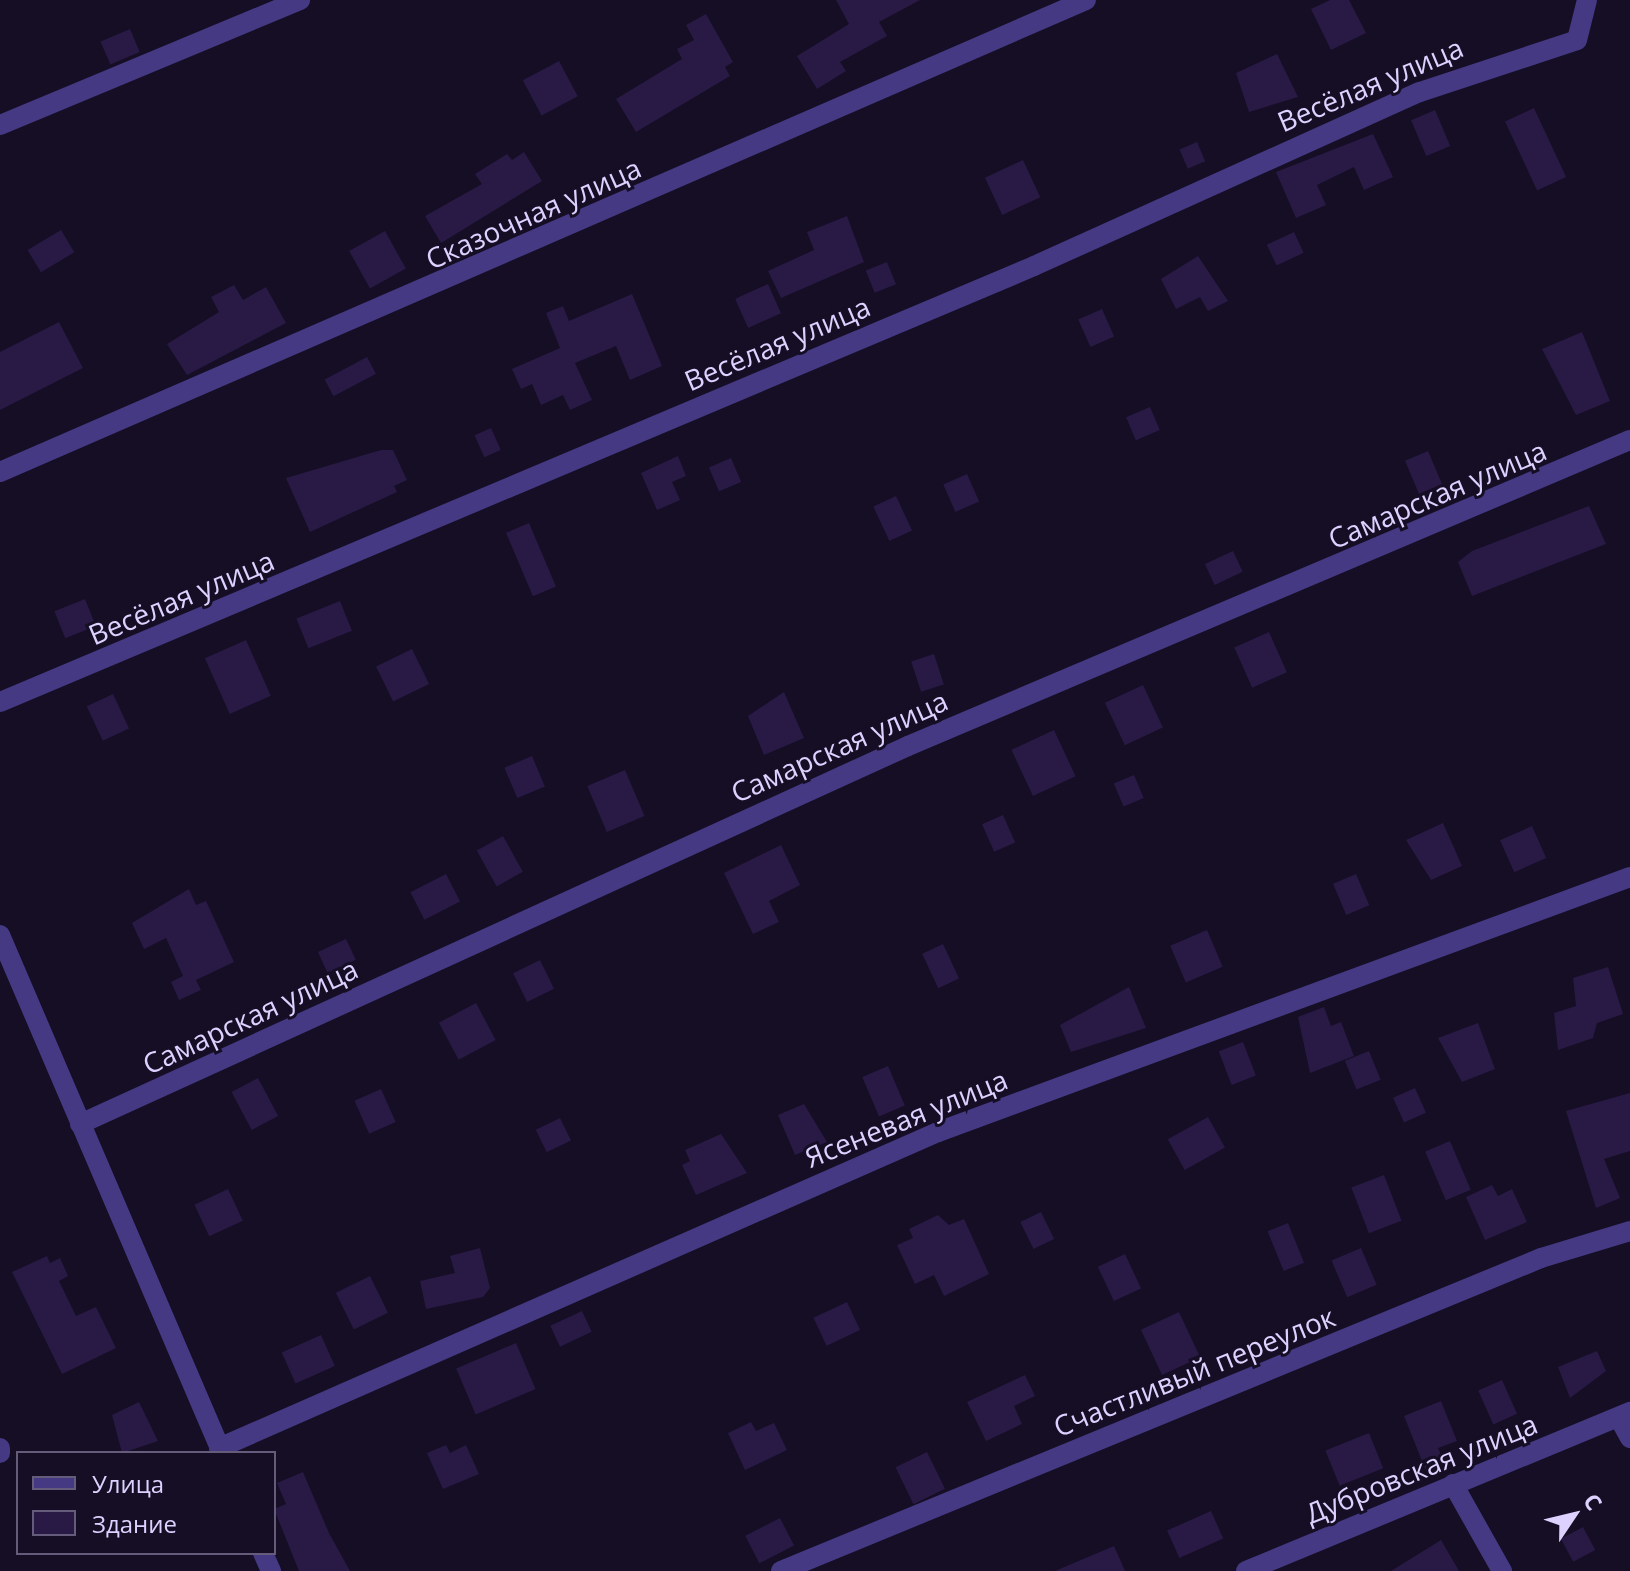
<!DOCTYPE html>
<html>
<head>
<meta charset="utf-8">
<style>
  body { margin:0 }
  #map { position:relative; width:1630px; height:1571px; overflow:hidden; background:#150e24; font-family:"Open Sans",sans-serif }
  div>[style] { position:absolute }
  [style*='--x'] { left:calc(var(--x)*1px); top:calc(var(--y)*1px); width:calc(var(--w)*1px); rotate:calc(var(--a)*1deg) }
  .building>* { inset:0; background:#281a45; transform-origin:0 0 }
  .minor>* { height:20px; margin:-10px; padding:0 10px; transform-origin:10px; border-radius:10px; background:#453983 }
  span { translate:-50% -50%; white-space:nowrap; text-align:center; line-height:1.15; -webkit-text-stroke:6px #150e24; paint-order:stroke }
  .street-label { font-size:28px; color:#dcd1ff }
  .legend { position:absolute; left:16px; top:1451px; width:260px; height:104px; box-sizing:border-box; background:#150e24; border:2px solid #655c7c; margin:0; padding:10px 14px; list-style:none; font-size:24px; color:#dcd1ff }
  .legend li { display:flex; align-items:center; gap:16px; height:40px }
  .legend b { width:40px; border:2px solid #655c7c }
  .north { position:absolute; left:1534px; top:1475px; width:80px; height:80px; -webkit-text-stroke:6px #150e24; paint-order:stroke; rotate:55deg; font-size:22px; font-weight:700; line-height:32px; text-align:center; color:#dcd1ff }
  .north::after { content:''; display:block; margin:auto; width:28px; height:36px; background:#dcd1ff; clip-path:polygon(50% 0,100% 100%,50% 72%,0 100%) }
</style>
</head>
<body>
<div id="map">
  <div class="building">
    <div style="clip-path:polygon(836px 0,920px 0,879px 22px,887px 36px,840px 62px,846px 71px,817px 89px,797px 56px,849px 24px)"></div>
    <div style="clip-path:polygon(1330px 0,1349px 0,1366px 33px,1331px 50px,1311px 9px)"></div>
    <div style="clip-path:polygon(706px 14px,733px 62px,725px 67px,730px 76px,636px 132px,616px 99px,682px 59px,677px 49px,694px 40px,686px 25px)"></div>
    <div style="left:130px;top:29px;width:25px;height:32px;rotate:67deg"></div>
    <div style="clip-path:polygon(1277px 54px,1298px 97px,1249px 112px,1236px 73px)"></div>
    <div style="left:559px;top:61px;width:40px;height:41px;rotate:62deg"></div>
    <div style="left:1534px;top:108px;width:76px;height:32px;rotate:65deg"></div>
    <div style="left:1435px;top:110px;width:39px;height:26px;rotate:67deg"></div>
    <div style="clip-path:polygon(1373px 134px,1393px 177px,1364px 190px,1354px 167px,1317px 185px,1326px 205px,1296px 218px,1276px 172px)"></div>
    <div style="left:1197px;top:142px;width:21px;height:19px;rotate:67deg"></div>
    <div style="clip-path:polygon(524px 152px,542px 181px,441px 243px,425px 216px,482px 184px,475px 174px,507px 154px,512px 160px)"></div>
    <div style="left:1023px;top:160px;width:41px;height:42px;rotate:65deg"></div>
    <div style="clip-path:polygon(847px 216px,864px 262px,781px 298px,768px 271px,814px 250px,807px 232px)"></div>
    <div style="left:61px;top:230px;width:26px;height:39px;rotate:59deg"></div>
    <div style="left:385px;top:231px;width:43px;height:41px;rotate:61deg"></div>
    <div style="left:1294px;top:232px;width:23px;height:30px;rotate:65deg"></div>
    <div style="clip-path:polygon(1198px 256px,1228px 301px,1208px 311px,1200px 297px,1176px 309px,1161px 279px)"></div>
    <div style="left:887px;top:262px;width:24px;height:23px;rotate:68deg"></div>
    <div style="left:768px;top:284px;width:32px;height:36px;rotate:66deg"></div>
    <div style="clip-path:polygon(234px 285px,243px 300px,266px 287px,286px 323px,187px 375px,167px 344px,219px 312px,211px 297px)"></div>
    <div style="clip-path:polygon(632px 294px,662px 366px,630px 380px,616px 346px,575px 363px,592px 400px,570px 410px,563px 395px,541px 405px,532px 384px,521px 389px,512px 369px,560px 348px,546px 313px,563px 306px,569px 321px)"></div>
    <div style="left:1102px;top:309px;width:30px;height:26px;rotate:66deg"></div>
    <div style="clip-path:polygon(59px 322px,83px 368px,0 410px,0 352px)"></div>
    <div style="clip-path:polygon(1582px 332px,1610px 401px,1576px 415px,1542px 349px)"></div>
    <div style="left:367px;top:357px;width:19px;height:48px;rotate:62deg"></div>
    <div style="left:1150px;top:407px;width:25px;height:26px;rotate:67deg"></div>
    <div style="left:491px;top:428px;width:24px;height:18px;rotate:66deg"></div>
    <div style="clip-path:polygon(381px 450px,393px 450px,407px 480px,394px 486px,397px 492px,310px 532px,286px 478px)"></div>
    <div style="left:1428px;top:451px;width:36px;height:25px;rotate:67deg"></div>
    <div style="clip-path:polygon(678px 456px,686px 476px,672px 482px,680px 500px,657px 510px,641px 473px)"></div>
    <div style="left:731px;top:458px;width:26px;height:24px;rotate:67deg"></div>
    <div style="left:967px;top:474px;width:30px;height:26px;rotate:66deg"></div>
    <div style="left:896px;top:496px;width:38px;height:25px;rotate:65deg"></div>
    <div style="clip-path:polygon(1589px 506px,1606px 544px,1472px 596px,1458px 562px,1472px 551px)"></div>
    <div style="left:529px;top:523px;width:69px;height:25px;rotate:67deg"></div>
    <div style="left:1233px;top:551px;width:23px;height:31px;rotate:65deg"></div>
    <div style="left:85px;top:599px;width:29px;height:33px;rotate:68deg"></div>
    <div style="left:340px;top:601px;width:32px;height:47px;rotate:68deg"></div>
    <div style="left:1269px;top:632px;width:44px;height:38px;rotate:66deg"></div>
    <div style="left:246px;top:640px;width:61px;height:45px;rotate:66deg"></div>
    <div style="left:412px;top:649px;width:39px;height:40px;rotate:64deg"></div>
    <div style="left:934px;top:654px;width:32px;height:24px;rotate:72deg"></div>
    <div style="left:1143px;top:685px;width:47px;height:42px;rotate:65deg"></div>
    <div style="clip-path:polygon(784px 692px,804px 738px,764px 755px,748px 716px)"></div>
    <div style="left:113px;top:694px;width:38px;height:29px;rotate:65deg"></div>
    <div style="left:1054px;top:730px;width:51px;height:47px;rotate:65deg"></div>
    <div style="left:532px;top:756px;width:33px;height:30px;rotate:67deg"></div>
    <div style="left:625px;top:770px;width:50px;height:41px;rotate:67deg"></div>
    <div style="left:1134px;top:775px;width:25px;height:22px;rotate:67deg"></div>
    <div style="left:1003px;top:815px;width:30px;height:23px;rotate:66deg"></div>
    <div style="clip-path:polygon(1443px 823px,1462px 866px,1431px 880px,1406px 840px)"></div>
    <div style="left:1532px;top:826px;width:35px;height:35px;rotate:66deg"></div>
    <div style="left:503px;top:836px;width:41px;height:30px;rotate:61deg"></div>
    <div style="clip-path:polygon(781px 845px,800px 885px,769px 901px,779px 922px,753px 934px,724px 873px)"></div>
    <div style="left:446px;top:874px;width:31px;height:40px;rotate:63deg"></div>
    <div style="left:1356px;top:874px;width:34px;height:25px;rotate:67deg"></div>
    <div style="clip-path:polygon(189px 889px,196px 905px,206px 901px,234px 962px,196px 980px,201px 990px,179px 1000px,171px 982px,183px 976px,166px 938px,144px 949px,132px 923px)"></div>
    <div style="left:1207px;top:930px;width:40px;height:40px;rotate:67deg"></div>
    <div style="left:346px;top:939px;width:23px;height:31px;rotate:65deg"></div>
    <div style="left:943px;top:944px;width:38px;height:23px;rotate:65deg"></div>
    <div style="left:540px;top:960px;width:32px;height:30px;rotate:64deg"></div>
    <div style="clip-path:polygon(1608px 967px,1623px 1014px,1597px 1023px,1593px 1038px,1558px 1050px,1554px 1013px,1576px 1006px,1573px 978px)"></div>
    <div style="clip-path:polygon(1129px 987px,1146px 1028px,1071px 1052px,1060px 1025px)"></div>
    <div style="left:476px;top:1003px;width:42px;height:42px;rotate:62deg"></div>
    <div style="clip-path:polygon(1324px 1007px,1331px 1026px,1341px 1022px,1354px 1056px,1310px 1073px,1298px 1017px)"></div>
    <div style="clip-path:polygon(1478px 1023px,1495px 1069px,1462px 1082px,1438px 1038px)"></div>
    <div style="left:1243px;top:1042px;width:36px;height:26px;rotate:69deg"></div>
    <div style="left:1369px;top:1051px;width:31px;height:26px;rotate:68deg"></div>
    <div style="left:888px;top:1066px;width:43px;height:28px;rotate:67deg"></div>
    <div style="left:258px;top:1078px;width:43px;height:30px;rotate:62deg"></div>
    <div style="left:1415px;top:1088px;width:27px;height:24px;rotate:66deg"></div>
    <div style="left:381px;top:1089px;width:36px;height:29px;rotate:66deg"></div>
    <div style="clip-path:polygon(1630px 1093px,1630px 1151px,1604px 1159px,1620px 1198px,1596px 1208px,1566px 1111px)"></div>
    <div style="clip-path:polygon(804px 1104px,827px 1142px,795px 1155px,778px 1115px)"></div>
    <div style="left:1208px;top:1117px;width:35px;height:46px;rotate:61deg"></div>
    <div style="left:560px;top:1118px;width:25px;height:27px;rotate:64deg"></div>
    <div style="clip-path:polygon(721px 1134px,747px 1173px,696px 1195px,682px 1165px,690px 1161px,685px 1150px)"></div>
    <div style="left:1450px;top:1141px;width:53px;height:27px;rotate:67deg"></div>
    <div style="left:1384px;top:1175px;width:49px;height:35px;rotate:69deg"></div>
    <div style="clip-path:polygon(1492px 1185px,1498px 1196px,1512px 1189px,1527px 1222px,1485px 1240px,1466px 1197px)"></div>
    <div style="left:228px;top:1189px;width:35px;height:37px;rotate:65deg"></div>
    <div style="left:1041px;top:1212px;width:30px;height:23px;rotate:64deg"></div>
    <div style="clip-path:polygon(938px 1215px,949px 1225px,964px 1219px,989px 1274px,944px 1296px,934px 1275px,915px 1284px,897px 1245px,913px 1238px,909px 1229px)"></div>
    <div style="left:1288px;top:1223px;width:43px;height:22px;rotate:68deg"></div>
    <div style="clip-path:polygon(480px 1248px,490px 1288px,483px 1297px,426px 1309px,420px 1281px,455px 1273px,450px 1256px)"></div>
    <div style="left:1361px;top:1248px;width:40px;height:32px;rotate:67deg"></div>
    <div style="left:1125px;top:1254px;width:38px;height:30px;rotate:65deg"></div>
    <div style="clip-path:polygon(47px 1256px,50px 1263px,60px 1258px,68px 1276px,59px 1281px,76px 1316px,96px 1307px,116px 1348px,62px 1374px,12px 1272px)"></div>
    <div style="left:370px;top:1276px;width:41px;height:38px;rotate:64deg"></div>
    <div style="left:847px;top:1302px;width:31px;height:37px;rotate:65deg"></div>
    <div style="left:582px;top:1311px;width:23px;height:35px;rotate:65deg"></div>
    <div style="left:1179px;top:1312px;width:50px;height:42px;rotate:65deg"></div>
    <div style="left:321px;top:1335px;width:34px;height:43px;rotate:66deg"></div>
    <div style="left:516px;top:1343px;width:50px;height:65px;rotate:67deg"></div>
    <div style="clip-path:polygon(1597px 1351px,1606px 1371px,1570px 1398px,1558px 1367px)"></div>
    <div style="clip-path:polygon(1025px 1375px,1035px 1396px,1014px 1406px,1022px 1424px,986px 1441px,967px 1402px)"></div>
    <div style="left:1502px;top:1380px;width:37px;height:26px;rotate:66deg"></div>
    <div style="clip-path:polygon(1441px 1401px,1457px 1441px,1438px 1448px,1445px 1463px,1426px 1471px,1404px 1416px)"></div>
    <div style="clip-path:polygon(139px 1402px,158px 1441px,122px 1453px,112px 1415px)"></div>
    <div style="clip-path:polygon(751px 1422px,756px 1431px,774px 1423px,787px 1450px,745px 1470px,728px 1433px)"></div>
    <div style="left:1369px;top:1433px;width:38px;height:47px;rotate:68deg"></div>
    <div style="clip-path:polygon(446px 1445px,450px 1453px,466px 1445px,479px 1474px,443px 1489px,427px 1453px)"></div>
    <div style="left:927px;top:1452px;width:41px;height:35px;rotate:64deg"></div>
    <div style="clip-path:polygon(303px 1472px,329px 1533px,350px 1571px,299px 1571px,274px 1509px,286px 1504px,277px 1483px)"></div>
    <div style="left:1211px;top:1511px;width:30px;height:48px;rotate:66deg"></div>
    <div style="left:780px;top:1518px;width:31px;height:39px;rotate:63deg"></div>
    <div style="left:1583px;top:1527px;width:26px;height:25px;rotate:62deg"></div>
    <div style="clip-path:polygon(1441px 1540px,1459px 1571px,1391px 1571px)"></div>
    <div style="clip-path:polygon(1114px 1546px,1125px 1571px,1055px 1571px)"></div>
  </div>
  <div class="minor">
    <div style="--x:0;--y:125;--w:325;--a:-22.6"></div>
    <div style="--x:0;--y:472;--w:1184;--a:-23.49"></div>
    <div style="--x:0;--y:702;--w:1122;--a:-22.86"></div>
    <div style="--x:1034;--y:266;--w:423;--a:-24.3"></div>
    <div style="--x:1420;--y:92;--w:165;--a:-18.3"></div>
    <div style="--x:1577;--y:40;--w:41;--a:-76"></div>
    <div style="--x:0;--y:935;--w:564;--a:66.8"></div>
    <div style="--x:80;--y:1124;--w:910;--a:-24.54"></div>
    <div style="--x:908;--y:746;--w:784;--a:-22.97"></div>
    <div style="--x:1619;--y:1418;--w:23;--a:61"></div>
    <div style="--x:0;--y:1448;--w:5;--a:90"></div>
    <div style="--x:219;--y:1448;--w:785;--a:-23.73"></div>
    <div style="--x:938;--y:1132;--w:737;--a:-20.23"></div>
    <div style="--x:1453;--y:1484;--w:100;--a:60.6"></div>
    <div style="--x:263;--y:1553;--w:20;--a:66"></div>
    <div style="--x:781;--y:1571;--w:822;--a:-22.38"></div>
    <div style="--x:1541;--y:1258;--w:93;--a:-16.9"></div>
    <div style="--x:1246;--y:1571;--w:416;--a:-22.5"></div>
  </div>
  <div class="street-label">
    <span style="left:1370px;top:84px;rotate:-23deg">Весёлая улица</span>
    <span style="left:533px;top:213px;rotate:-24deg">Сказочная улица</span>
    <span style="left:777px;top:343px;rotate:-23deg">Весёлая улица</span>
    <span style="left:1437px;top:494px;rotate:-23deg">Самарская улица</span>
    <span style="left:181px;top:597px;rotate:-23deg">Весёлая улица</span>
    <span style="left:839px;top:746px;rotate:-24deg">Самарская улица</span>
    <span style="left:250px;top:1016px;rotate:-25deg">Самарская улица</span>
    <span style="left:906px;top:1118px;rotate:-22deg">Ясеневая улица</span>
    <span style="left:1194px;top:1371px;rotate:-22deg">Счастливый переулок</span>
    <span style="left:1421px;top:1468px;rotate:-22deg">Дубровская улица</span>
  </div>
  <ul class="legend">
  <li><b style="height:10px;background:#453983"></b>Улица</li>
  <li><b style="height:22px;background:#281a45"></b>Здание</li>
  </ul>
  <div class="north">С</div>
</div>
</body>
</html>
